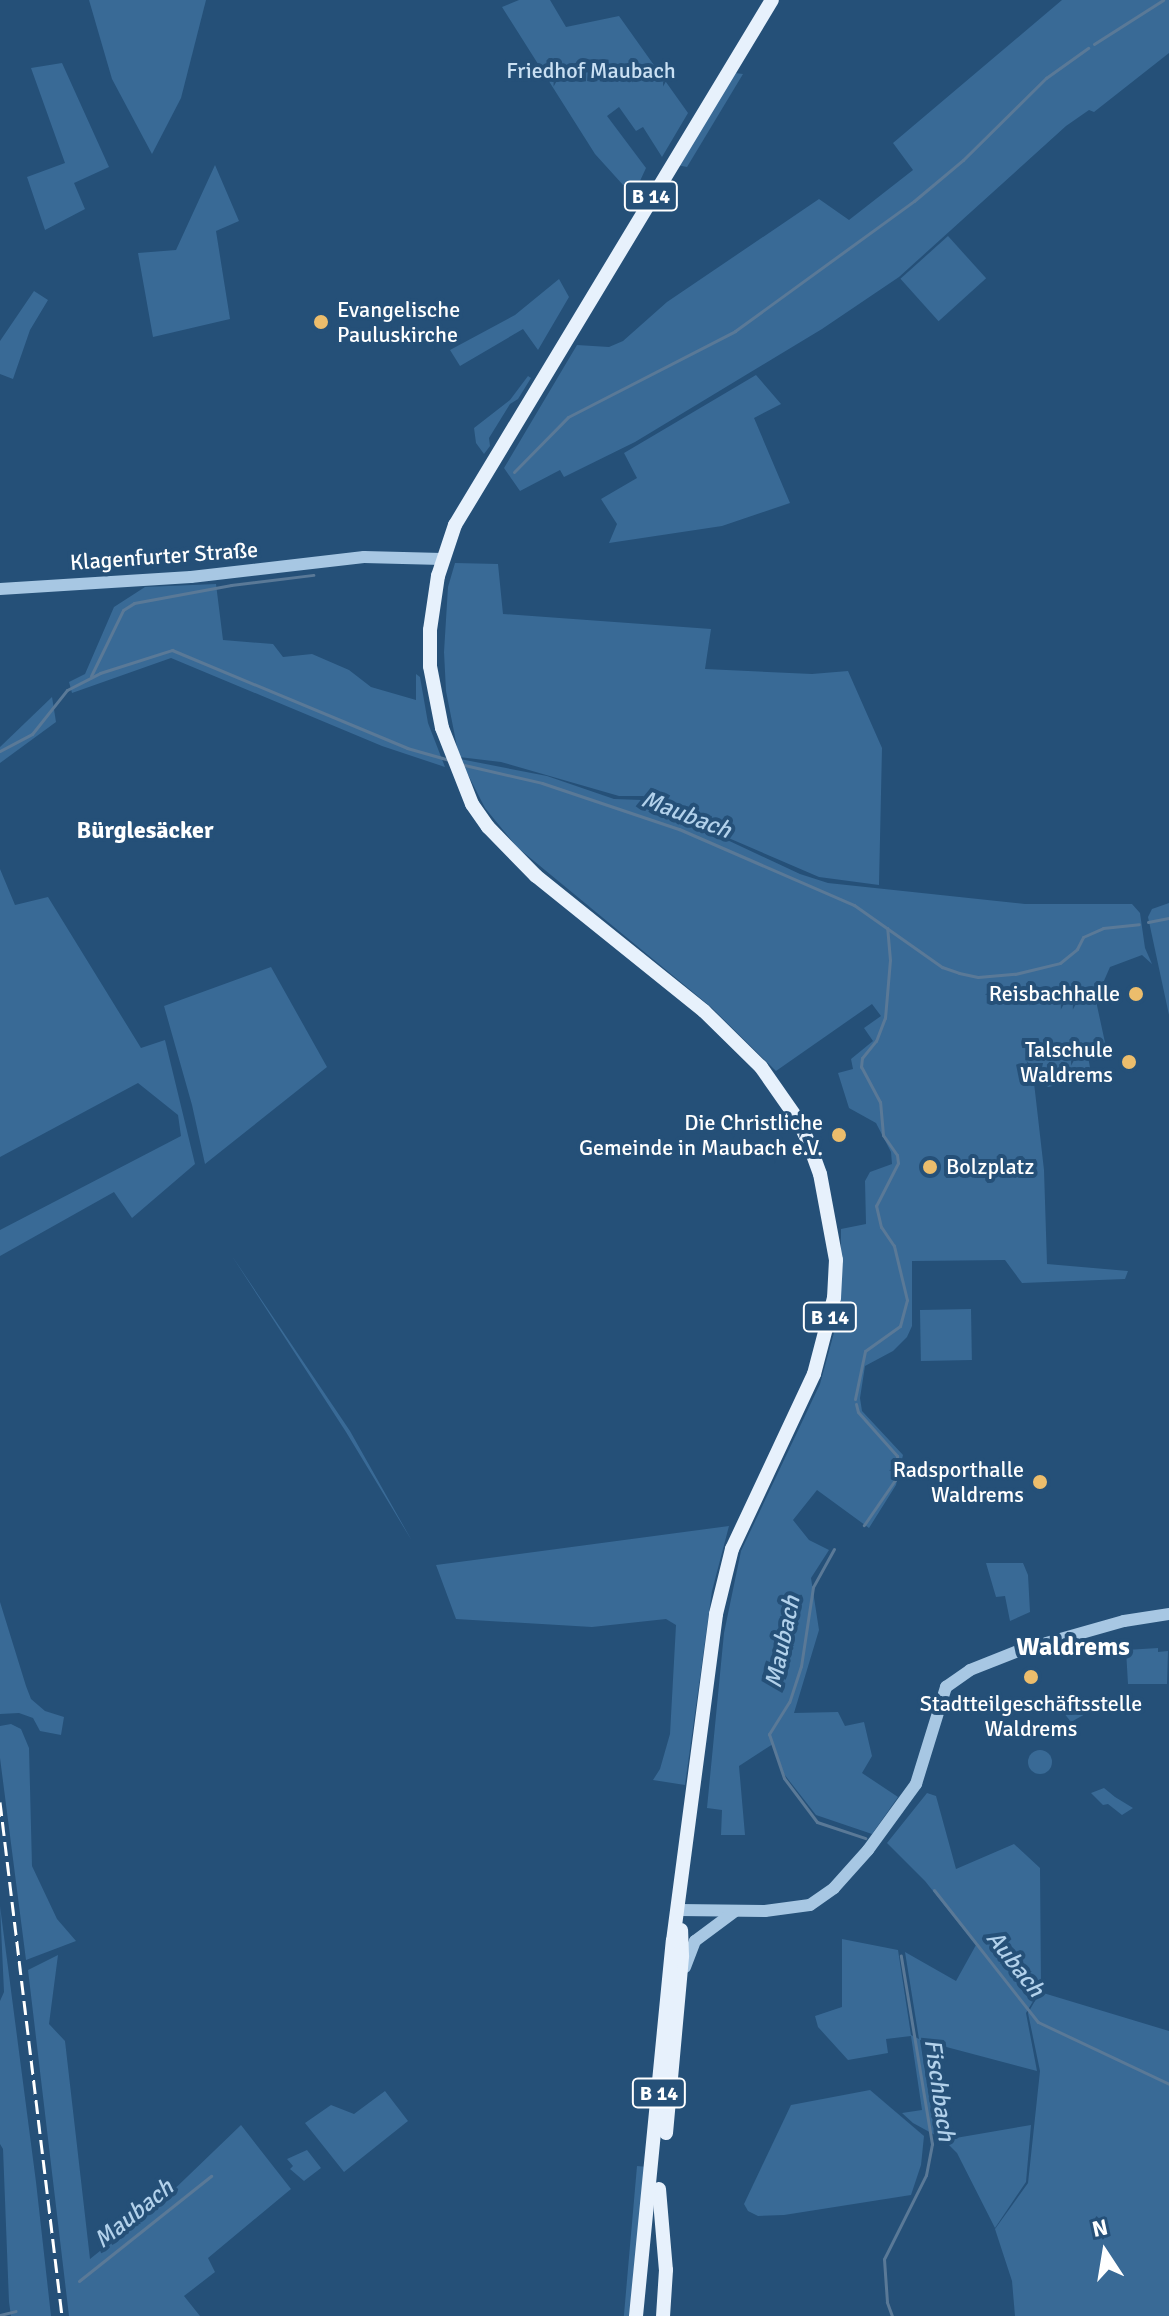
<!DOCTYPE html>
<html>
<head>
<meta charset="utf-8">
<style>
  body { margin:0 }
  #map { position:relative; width:1169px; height:2316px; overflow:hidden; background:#255078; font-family:Signika,sans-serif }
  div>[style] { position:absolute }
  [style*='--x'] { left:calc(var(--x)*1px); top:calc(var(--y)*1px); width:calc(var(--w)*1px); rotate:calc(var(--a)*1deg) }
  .green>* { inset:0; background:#396a96; transform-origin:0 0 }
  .round { border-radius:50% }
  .stream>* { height:3px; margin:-1.5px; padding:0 1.5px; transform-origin:1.5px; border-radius:1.5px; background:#5a7997 }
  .minor>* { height:12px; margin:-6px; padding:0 6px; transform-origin:6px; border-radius:6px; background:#a7c7e3 }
  .major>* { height:14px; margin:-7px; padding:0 7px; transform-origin:7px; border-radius:7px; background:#e7f1fc }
  .rail>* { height:3px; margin-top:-1.5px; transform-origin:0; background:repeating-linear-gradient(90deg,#fff 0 14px,transparent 0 20px) }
  .dots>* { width:22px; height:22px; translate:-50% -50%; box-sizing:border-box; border:4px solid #255078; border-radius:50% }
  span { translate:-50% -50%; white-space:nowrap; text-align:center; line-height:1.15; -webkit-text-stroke:8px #255078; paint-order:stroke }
  .shield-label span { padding:2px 6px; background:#255078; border:2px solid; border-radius:6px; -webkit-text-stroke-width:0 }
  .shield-label { font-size:20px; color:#fff; font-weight:700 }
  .park-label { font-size:22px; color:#cae0f3 }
  .poi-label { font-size:22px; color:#fff }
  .left { translate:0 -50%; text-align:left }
  .right { translate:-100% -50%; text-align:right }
  .street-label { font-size:22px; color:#fff }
  .water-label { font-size:24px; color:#b2d1eb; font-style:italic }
  .neighbourhood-label { font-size:24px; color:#fff; font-weight:700 }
  .quarter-label { font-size:26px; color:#fff; font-weight:700 }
  .north { position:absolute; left:1065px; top:2212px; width:80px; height:80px; -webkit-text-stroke:6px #255078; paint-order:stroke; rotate:348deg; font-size:22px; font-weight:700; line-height:32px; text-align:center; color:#fff }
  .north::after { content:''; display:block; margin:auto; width:28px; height:36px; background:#fff; clip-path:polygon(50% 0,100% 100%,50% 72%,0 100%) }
</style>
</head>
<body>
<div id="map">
  <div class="green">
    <div style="clip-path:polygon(89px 0,206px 0,181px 98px,152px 154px,112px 79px)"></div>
    <div style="clip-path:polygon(519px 0,550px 0,566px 27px,619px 16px,688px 113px,662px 157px,643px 127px,636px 131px,619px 107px,607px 116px,646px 168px,633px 196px,595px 154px,502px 7px)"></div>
    <div style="clip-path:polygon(1062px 0,1169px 0,1169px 53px,1094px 112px,1089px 110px,1066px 126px,899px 277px,822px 329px,635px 442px,564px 477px,560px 470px,520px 491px,504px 468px,577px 345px,609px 347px,623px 341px,667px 302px,819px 199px,849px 220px,913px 170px,893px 143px)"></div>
    <div style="clip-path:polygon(62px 63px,109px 167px,74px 183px,85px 209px,45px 230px,27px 177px,65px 163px,31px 68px)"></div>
    <div style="clip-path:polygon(735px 73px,743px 74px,687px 167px,677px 165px)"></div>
    <div style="clip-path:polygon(215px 165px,239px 221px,216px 231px,230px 319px,153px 337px,138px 253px,176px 250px)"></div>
    <div style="left:948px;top:236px;width:57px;height:64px;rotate:48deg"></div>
    <div style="clip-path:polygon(559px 279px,569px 297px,538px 350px,523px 329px,460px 366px,450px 350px,515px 315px)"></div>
    <div style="clip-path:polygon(34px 291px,48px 300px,30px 330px,13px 379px,0 374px,0 341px)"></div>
    <div style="clip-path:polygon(756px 375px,781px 404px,754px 418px,790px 503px,722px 526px,609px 543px,617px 524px,601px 499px,637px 478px,624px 453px)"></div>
    <div style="clip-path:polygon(528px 376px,531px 378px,518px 399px,510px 404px,489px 438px,490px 446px,484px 454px,476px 443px,474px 428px,510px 400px)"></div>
    <div style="clip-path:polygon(455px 563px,498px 564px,503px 614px,711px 629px,705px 669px,812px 674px,848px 671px,882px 748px,879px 885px,819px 877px,696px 824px,643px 796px,619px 796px,501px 762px,459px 757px,446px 691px,444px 652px,448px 587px)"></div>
    <div style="clip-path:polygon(216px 584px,223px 640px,273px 644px,283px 657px,312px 654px,349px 670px,371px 687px,416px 700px,416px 674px,420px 677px,428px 723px,445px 767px,382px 746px,171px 658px,72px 693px,69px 682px,85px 674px,114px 607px,145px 587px)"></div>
    <div style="clip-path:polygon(52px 697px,56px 722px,0 763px,0 747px)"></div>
    <div style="clip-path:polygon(460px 759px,547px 776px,614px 799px,642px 800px,800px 874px,828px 883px,1025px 904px,1132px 904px,1140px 913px,1145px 948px,1152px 964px,1142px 955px,1110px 967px,1103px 983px,1104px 998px,1096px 1001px,1106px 1047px,1087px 1051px,1091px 1073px,1074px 1076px,1075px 1081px,1048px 1087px,1026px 1060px,1033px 1074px,1044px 1170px,1047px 1264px,1128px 1271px,1125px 1279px,1022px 1283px,1005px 1260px,912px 1261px,912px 1326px,907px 1337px,893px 1351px,865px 1366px,860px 1398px,862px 1411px,903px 1455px,896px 1485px,869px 1528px,817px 1490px,793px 1520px,809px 1540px,829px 1550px,811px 1578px,819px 1630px,794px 1713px,838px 1712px,845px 1726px,864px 1722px,872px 1756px,862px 1773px,898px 1797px,872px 1834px,816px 1815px,784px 1774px,773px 1744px,739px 1766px,745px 1835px,721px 1835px,722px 1810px,707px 1808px,724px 1633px,741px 1551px,820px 1384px,841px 1307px,841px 1229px,866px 1224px,865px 1181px,870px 1172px,892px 1164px,891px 1152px,876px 1123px,849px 1108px,838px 1073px,853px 1069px,851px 1059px,873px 1041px,864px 1028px,881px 1016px,872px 1004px,776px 1071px,711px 1007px,517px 847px,485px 808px)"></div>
    <div style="clip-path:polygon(0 869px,15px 905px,48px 897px,141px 1048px,165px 1040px,195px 1164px,132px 1218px,114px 1192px,0 1256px,0 1230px,181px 1136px,178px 1115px,138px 1083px,0 1157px)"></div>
    <div style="clip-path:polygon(1169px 903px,1169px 1015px,1148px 917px,1152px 909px)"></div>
    <div style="clip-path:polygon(271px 967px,327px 1067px,205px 1164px,192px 1105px,164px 1006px)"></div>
    <div style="clip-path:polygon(232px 1256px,350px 1431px,412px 1541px,346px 1432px)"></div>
    <div style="left:971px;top:1309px;width:51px;height:51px;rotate:89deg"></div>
    <div style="clip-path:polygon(729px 1526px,712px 1591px,685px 1785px,653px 1780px,660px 1769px,670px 1734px,676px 1625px,666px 1619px,592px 1627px,456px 1619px,436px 1565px)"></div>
    <div style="clip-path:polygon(986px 1563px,1023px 1563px,1028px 1575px,1030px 1612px,1010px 1621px,1005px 1596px,996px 1597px)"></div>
    <div style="clip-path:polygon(0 1602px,26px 1686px,31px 1699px,45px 1711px,64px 1717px,61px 1735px,40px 1731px,33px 1718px,19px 1713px,0 1714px)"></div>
    <div style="clip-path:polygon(1158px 1648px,1158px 1652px,1168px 1651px,1167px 1684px,1128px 1684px,1126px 1650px)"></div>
    <div style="clip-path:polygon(1080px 1695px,1087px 1713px,1071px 1722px,1057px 1704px)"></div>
    <div style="clip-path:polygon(11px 1724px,21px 1729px,29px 1748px,32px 1866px,57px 1919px,76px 1941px,26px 1960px,0 1758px,0 1726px)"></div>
    <div class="round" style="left:1028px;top:1750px;width:24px;height:24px"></div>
    <div style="clip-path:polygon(1104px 1788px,1115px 1797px,1133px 1808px,1122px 1815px,1108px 1804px,1103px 1805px,1091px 1793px)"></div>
    <div style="clip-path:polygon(927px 1793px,936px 1796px,956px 1869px,1014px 1844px,1040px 1868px,1041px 1988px,1026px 2013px,1037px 2071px,920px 2040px,934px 2128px,938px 2135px,935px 2135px,913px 2123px,902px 2113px,922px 2110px,911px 2036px,886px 2039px,888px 2053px,848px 2060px,818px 2027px,815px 2016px,842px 2007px,842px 1939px,898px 1950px,911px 2035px,919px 2039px,905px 1952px,956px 1981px,976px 1945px,925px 1881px,887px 1843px)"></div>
    <div style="clip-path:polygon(0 1906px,36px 2182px,51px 2316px,11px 2316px,9px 2302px,3px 2149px,0 2144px,0 2001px,4px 1992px)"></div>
    <div style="clip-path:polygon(58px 1955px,49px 2024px,65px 2041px,90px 2259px,161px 2202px,241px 2125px,291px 2189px,208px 2258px,215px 2272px,184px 2296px,200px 2316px,69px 2316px,28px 1970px)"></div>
    <div style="clip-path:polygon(1040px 1992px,1169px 2031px,1169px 2316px,1015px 2316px,1012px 2281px,995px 2229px,1028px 2183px,1040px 2071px,1028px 2013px)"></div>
    <div style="clip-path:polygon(870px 2090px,924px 2136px,921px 2165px,911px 2195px,784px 2215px,758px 2216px,748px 2211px,744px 2204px,791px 2105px)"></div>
    <div style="clip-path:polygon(385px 2091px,408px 2121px,344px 2172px,305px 2123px,331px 2105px,354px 2114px)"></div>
    <div style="clip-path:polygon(1031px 2125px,1026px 2182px,995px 2228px,957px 2153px,944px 2140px)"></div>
    <div style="clip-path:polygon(307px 2150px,321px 2168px,304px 2181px,290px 2169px,293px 2166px,287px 2159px)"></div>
    <div style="left:637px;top:2166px;width:11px;height:152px;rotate:5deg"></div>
  </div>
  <div class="stream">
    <div style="--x:1094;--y:44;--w:82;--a:-32.5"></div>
    <div style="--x:514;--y:472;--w:77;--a:-45.5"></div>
    <div style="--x:568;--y:417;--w:188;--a:-27.2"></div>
    <div style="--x:735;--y:331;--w:221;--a:-36"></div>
    <div style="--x:914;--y:201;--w:64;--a:-39.9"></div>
    <div style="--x:963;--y:160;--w:117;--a:-44.7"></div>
    <div style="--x:1046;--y:78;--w:52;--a:-35.5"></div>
    <div style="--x:91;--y:676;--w:73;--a:-64.1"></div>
    <div style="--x:123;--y:610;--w:13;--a:-32"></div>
    <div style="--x:134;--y:603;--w:99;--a:-10.5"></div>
    <div style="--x:231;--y:585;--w:83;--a:-7"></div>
    <div style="--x:0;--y:751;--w:36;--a:-28"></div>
    <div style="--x:32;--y:734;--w:56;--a:-51.5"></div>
    <div style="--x:67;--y:690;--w:37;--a:-27"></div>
    <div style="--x:100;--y:673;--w:76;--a:-17.7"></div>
    <div style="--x:172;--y:650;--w:255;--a:22.6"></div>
    <div style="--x:407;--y:748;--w:44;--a:15.9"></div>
    <div style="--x:460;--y:764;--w:84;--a:13"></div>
    <div style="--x:542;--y:783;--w:145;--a:18.6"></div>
    <div style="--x:679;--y:829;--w:191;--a:23.5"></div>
    <div style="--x:854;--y:905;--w:108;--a:35.2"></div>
    <div style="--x:942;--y:967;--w:18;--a:19"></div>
    <div style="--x:959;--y:973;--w:19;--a:12"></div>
    <div style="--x:978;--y:977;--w:37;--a:-5"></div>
    <div style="--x:1015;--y:974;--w:46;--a:-13.7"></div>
    <div style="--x:1060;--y:963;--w:22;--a:-39"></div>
    <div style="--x:1077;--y:949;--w:13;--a:-63"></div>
    <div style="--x:1083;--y:937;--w:22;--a:-24"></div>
    <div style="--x:1103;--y:928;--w:36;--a:-6"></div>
    <div style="--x:1148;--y:922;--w:21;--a:-11"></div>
    <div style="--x:855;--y:1399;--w:49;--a:-78.2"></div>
    <div style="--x:865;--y:1351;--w:43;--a:-35.5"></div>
    <div style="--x:900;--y:1326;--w:27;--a:-75"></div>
    <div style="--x:907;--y:1300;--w:56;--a:-103.5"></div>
    <div style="--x:894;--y:1246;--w:23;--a:-124"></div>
    <div style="--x:881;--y:1227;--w:22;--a:-103"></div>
    <div style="--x:876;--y:1206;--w:48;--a:-62.9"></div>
    <div style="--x:898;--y:1163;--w:8;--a:-97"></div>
    <div style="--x:897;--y:1155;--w:24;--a:-125"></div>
    <div style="--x:883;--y:1135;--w:33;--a:-95"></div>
    <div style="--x:880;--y:1102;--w:40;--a:-118"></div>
    <div style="--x:861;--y:1067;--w:9;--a:-84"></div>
    <div style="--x:862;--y:1058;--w:22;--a:-51"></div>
    <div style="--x:876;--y:1041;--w:25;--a:-69"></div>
    <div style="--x:885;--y:1018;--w:58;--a:-85.1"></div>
    <div style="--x:890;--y:960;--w:32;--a:-95"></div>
    <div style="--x:856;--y:1404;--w:8;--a:76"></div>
    <div style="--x:858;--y:1412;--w:59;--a:48.4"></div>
    <div style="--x:897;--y:1456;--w:11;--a:85"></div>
    <div style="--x:898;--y:1467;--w:13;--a:103"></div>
    <div style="--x:895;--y:1480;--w:55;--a:124.6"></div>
    <div style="--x:834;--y:1549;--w:43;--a:118.9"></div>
    <div style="--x:813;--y:1587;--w:80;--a:98.6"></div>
    <div style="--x:801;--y:1666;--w:38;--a:108"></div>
    <div style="--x:789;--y:1702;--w:38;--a:122"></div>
    <div style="--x:769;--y:1734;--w:46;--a:71.2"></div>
    <div style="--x:784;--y:1778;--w:55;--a:53.1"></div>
    <div style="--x:817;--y:1822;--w:51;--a:18.4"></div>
    <div style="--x:934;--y:1890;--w:168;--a:51.8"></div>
    <div style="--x:1038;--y:2022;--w:145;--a:25.3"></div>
    <div style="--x:79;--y:2281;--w:169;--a:-38.5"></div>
    <div style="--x:0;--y:2315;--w:16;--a:-14"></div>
    <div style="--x:892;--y:2316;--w:15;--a:-110"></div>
    <div style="--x:887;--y:2302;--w:43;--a:-94"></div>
    <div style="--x:884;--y:2259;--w:94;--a:-63.4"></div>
    <div style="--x:926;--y:2175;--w:32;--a:-79"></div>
    <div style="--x:932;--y:2144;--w:191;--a:-99.4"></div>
  </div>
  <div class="minor">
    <div style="--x:0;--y:589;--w:191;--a:-3.6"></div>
    <div style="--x:191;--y:577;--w:174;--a:-6.6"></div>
    <div style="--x:364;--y:557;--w:78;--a:1.5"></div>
    <div style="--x:679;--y:1910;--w:86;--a:0.7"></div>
    <div style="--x:765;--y:1911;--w:45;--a:-7.6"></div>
    <div style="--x:810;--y:1905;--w:29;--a:-35"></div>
    <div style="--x:834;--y:1888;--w:51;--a:-48.2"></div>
    <div style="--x:868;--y:1850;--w:82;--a:-54"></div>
    <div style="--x:916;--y:1784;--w:102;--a:-72.8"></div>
    <div style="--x:946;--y:1687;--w:29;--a:-35"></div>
    <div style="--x:970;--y:1670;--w:52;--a:-21.6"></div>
    <div style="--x:1018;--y:1651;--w:110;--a:-15.8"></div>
    <div style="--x:1124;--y:1621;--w:46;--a:-8.8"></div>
    <div style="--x:685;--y:1967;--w:28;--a:-69"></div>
    <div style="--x:695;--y:1941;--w:49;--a:-36.6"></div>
  </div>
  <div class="major">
    <div style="--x:666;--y:2133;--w:178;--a:-84.8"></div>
    <div style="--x:682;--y:1956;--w:26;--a:-92"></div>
    <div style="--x:659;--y:2189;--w:81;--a:85.1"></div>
    <div style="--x:666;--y:2270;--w:46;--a:93.7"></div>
    <div style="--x:636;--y:2316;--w:377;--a:-84.4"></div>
    <div style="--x:673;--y:1941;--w:330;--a:-82.5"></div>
    <div style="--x:716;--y:1614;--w:67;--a:-76.2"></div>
    <div style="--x:732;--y:1549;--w:193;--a:-64.9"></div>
    <div style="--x:814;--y:1374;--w:79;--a:-75.3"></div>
    <div style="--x:834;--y:1298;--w:38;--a:-87"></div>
    <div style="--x:836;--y:1260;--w:87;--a:-100.5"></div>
    <div style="--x:820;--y:1174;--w:33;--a:-110"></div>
    <div style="--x:809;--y:1143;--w:25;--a:-116"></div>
    <div style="--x:798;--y:1120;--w:65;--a:-124.9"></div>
    <div style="--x:761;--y:1067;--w:80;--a:-135.5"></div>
    <div style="--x:704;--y:1011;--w:216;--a:-141.2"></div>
    <div style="--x:536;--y:876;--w:69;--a:-134.4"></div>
    <div style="--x:488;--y:827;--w:28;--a:-125"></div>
    <div style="--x:472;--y:804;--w:82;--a:-111.5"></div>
    <div style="--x:442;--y:728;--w:63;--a:-101"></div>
    <div style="--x:430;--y:666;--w:36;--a:-90"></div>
    <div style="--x:430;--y:630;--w:55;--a:-81.6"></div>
    <div style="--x:438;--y:576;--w:54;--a:-71.6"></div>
    <div style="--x:455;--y:525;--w:613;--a:-58.88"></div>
  </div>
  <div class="rail">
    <div style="--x:0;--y:1802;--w:518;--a:83.12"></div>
  </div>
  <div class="dots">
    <div style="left:321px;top:322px;background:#ecbd6c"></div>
    <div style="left:1136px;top:994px;background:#ecbd6c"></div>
    <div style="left:1129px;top:1062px;background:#ecbd6c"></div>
    <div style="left:839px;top:1135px;background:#ecbd6c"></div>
    <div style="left:930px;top:1167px;background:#ecbd6c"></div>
    <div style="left:1040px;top:1482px;background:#ecbd6c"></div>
    <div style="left:1031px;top:1677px;background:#ecbd6c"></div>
  </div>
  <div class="shield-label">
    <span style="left:651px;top:196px">B 14</span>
    <span style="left:830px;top:1317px">B 14</span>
    <span style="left:659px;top:2093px">B 14</span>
  </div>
  <div class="park-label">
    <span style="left:591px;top:71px">Friedhof Maubach</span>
  </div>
  <div class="poi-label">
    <span class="left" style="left:337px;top:322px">Evangelische<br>Pauluskirche</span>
    <span class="right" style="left:1120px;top:994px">Reisbachhalle</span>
    <span class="right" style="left:1113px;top:1062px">Talschule<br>Waldrems</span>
    <span class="right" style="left:823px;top:1135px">Die Christliche<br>Gemeinde in Maubach e.V.</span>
    <span class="left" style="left:946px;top:1167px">Bolzplatz</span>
    <span class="right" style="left:1024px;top:1482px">Radsporthalle<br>Waldrems</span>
    <span style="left:1031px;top:1716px">Stadtteilgeschäftsstelle<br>Waldrems</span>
  </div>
  <div class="street-label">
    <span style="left:164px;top:556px;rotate:-4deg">Klagenfurter Straße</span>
  </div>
  <div class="water-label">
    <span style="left:686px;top:815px;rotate:21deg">Maubach</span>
    <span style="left:783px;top:1642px;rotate:-78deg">Maubach</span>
    <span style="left:1015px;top:1964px;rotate:52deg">Aubach</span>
    <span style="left:939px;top:2090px;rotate:82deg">Fischbach</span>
    <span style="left:134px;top:2214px;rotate:-39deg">Maubach</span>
  </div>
  <div class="neighbourhood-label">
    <span style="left:145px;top:831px">Bürglesäcker</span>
  </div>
  <div class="quarter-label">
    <span style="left:1073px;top:1648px">Waldrems</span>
  </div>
  <div class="north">N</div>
</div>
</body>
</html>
